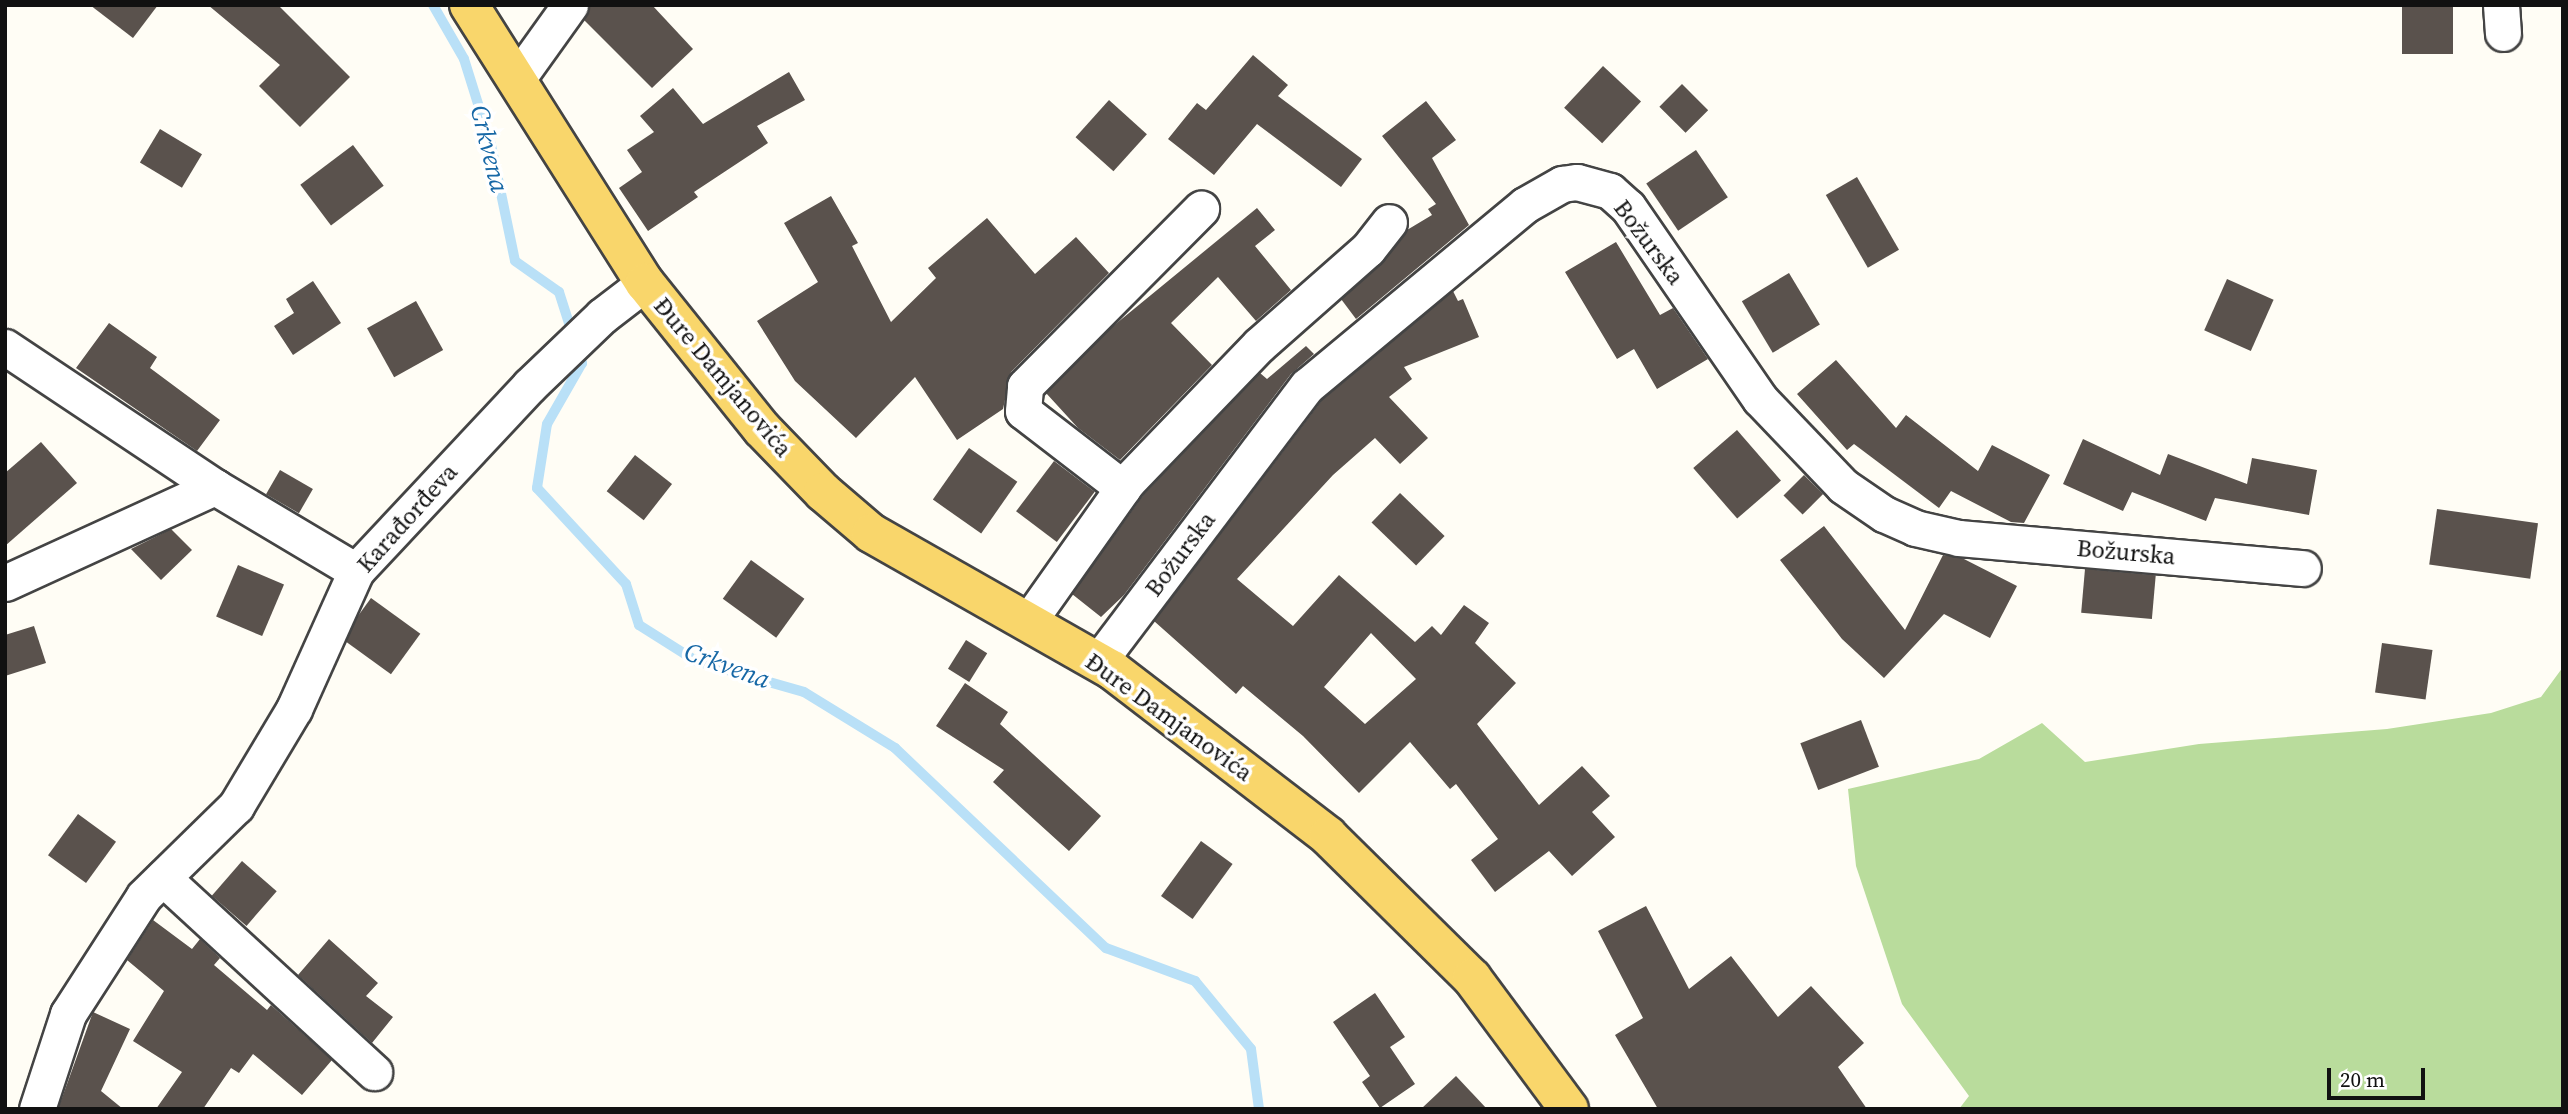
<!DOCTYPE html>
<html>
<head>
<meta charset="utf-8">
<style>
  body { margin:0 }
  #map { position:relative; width:2568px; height:1114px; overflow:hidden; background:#fffdf5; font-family:"Source Serif 4",serif }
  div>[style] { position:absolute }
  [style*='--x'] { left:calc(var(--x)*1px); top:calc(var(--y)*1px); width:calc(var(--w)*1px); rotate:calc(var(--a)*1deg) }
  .forest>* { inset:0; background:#b9dc9c }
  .stream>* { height:10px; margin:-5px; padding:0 5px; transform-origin:5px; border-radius:5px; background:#b9e0f7 }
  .building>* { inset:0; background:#5a524d; transform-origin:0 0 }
  .roads { filter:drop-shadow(2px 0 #444) drop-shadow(-2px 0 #444) drop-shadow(0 2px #444) drop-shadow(0 -2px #444) }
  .minor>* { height:35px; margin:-17.5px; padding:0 17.5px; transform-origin:17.5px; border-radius:17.5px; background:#fff }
  .major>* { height:38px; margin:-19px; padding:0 19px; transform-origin:19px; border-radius:19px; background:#f9d66b }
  span { translate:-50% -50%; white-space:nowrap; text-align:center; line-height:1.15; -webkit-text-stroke:7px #fff; paint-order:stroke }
  .street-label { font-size:24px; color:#111 }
  .water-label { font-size:26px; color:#1768a6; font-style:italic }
  .frame { position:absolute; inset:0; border:7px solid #111; pointer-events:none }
  .scale { position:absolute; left:2327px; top:1068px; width:98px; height:32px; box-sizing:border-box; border:4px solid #111; border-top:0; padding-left:9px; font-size:21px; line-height:24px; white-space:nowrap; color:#111; -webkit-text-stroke:5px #fff; paint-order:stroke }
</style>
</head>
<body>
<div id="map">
  <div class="forest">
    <div style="clip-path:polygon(2563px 667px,2563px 1109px,1959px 1109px,1969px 1096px,1902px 1004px,1856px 866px,1848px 789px,1979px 759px,2042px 723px,2085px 762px,2199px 744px,2387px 729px,2491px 713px,2541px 697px)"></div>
  </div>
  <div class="stream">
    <div style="--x:433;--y:5;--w:62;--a:60.1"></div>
    <div style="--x:464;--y:59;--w:90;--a:72.6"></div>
    <div style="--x:491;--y:145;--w:118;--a:78.3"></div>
    <div style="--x:515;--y:261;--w:54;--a:35.2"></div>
    <div style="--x:559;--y:292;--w:46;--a:72.3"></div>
    <div style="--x:578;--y:350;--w:14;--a:73"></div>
    <div style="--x:582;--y:363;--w:70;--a:119.8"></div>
    <div style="--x:547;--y:424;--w:65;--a:98.9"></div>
    <div style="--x:537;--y:488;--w:131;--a:47.2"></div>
    <div style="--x:626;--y:584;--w:43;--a:72.4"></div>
    <div style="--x:639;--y:625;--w:67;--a:32.3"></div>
    <div style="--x:696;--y:661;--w:112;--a:16"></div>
    <div style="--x:804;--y:692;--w:107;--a:31.6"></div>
    <div style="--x:895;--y:748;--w:291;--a:43.5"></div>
    <div style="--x:1106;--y:948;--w:95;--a:20.3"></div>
    <div style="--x:1195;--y:981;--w:88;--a:50.5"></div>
    <div style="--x:1251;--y:1049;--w:61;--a:82.4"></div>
  </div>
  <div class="building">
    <div style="clip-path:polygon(90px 5px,158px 5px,133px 38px)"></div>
    <div style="clip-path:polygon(208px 5px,278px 5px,350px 77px,300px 127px,259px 86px,280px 65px)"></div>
    <div style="clip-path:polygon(590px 5px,652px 5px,693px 49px,652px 88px,584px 20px)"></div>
    <div style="left:2402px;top:5px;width:51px;height:49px"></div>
    <div style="clip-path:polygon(1253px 55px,1288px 85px,1278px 96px,1362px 159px,1341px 187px,1257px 124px,1214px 175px,1168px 139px,1197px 103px,1206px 110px)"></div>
    <div style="left:1603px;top:66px;width:52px;height:57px;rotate:43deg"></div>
    <div style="clip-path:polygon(789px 72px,805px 100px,757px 126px,768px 143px,694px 192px,698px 197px,648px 231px,619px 188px,642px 172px,627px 150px,654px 132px,640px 116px,673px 88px,703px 124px)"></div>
    <div style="left:1682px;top:84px;width:37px;height:32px;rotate:45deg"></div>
    <div style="left:1109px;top:100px;width:51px;height:50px;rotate:42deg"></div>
    <div style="clip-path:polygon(1426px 101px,1456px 140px,1432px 158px,1469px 225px,1356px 319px,1341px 299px,1381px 264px,1407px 230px,1432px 215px,1428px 209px,1436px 204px,1382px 136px)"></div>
    <div style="left:160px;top:129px;width:49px;height:39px;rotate:31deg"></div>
    <div style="left:353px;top:145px;width:51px;height:66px;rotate:53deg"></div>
    <div style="left:1696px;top:150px;width:57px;height:60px;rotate:56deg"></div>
    <div style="left:1857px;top:177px;width:84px;height:36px;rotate:60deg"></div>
    <div style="clip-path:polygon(831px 196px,858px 243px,852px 246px,891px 322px,936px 278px,928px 268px,987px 218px,1035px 274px,1076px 237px,1109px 273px,1011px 372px,1003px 409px,957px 440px,915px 377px,856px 438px,795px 381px,757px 321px,818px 282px,784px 223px)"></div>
    <div style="clip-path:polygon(1257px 208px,1275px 230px,1255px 246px,1291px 290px,1256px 321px,1218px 277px,1171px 323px,1212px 365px,1120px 460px,1078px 428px,1046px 393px,1112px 327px)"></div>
    <div style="clip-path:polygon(1616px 242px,1660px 315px,1673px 308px,1708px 359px,1657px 389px,1634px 349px,1617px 359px,1565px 272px)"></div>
    <div style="left:1789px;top:273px;width:60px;height:55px;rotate:59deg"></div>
    <div style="left:2227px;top:279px;width:51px;height:56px;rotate:24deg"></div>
    <div style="clip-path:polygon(313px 281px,341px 323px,293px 355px,274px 326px,294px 313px,286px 299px)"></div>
    <div style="clip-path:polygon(evenodd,1453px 291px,1458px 301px,1463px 299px,1479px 337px,1404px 367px,1412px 379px,1389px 397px,1428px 438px,1400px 464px,1375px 438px,1333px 475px,1237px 579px,1293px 626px,1339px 575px,1415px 642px,1432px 626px,1441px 635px,1464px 605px,1489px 623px,1475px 643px,1516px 683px,1477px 724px,1539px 805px,1582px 766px,1610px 796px,1592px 812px,1615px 837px,1572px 876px,1549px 851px,1495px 892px,1471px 860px,1498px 839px,1456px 784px,1450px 789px,1410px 742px,1359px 793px,1303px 736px,1243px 686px,1236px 694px,1154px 621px,1322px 400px,1453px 291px,1371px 633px,1416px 679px,1365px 724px,1324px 687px,1371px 633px)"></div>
    <div style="left:416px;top:301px;width:56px;height:56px;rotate:61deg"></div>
    <div style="clip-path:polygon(109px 323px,157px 357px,150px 368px,220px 420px,197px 451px,76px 368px)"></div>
    <div style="clip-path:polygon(1306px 346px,1314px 354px,1291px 374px,1124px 595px,1101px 617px,1072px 594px,1144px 494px,1260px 373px,1267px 379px)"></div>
    <div style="clip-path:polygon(1836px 360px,1896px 428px,1906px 415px,1978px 471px,1992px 445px,2050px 475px,2024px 523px,2011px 522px,1951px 491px,1939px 508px,1854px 444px,1847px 450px,1797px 394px)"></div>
    <div style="left:1737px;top:430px;width:67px;height:58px;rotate:49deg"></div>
    <div style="clip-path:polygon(2083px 439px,2160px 475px,2168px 454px,2247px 484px,2252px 458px,2317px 470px,2309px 515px,2215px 498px,2206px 521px,2132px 492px,2123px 511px,2063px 484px)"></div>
    <div style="clip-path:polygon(41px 442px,77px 483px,5px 546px,5px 473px)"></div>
    <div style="left:969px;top:448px;width:59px;height:63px;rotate:35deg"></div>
    <div style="left:635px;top:455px;width:47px;height:46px;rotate:38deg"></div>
    <div style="left:1054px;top:461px;width:51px;height:63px;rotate:37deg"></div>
    <div style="left:280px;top:470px;width:38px;height:28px;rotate:30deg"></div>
    <div style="left:1804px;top:475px;width:27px;height:29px;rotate:45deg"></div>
    <div style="left:1400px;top:493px;width:62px;height:41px;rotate:44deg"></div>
    <div style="left:2437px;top:509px;width:102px;height:56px;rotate:8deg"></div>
    <div style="clip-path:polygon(1824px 526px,1905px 630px,1943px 555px,1962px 558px,2017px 586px,1990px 638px,1944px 614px,1884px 678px,1842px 639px,1780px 560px)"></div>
    <div style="clip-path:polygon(171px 529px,192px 550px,161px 580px,131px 549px)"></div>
    <div style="left:751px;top:560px;width:66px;height:48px;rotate:36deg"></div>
    <div style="left:238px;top:565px;width:50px;height:56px;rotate:23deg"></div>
    <div style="left:2085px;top:569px;width:71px;height:44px;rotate:5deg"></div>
    <div style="left:371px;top:598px;width:61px;height:50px;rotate:36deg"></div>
    <div style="clip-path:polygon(34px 626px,46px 663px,5px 676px,5px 635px)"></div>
    <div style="left:966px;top:640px;width:25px;height:34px;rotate:32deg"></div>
    <div style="left:2382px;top:643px;width:51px;height:50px;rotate:8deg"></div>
    <div style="clip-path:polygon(965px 683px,1008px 712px,1000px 724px,1101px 816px,1069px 851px,993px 782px,1004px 770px,936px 726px)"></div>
    <div style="left:1861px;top:720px;width:50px;height:65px;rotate:69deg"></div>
    <div style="left:78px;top:814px;width:47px;height:51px;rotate:36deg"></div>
    <div style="left:1201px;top:841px;width:39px;height:68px;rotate:36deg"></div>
    <div style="left:242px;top:861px;width:46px;height:46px;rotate:41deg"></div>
    <div style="clip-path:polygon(1646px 906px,1689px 989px,1731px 956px,1778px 1017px,1811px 986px,1864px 1043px,1838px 1067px,1867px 1109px,1658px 1109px,1615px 1035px,1643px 1018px,1598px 931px)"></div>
    <div style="clip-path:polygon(153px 920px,192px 949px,200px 939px,220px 958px,214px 965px,267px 1010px,271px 1005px,332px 1060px,302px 1095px,253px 1054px,239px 1073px,231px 1068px,203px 1109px,156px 1109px,182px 1072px,133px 1041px,164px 991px,127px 960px)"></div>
    <div style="clip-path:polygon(329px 939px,378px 983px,366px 996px,393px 1017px,372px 1043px,298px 975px)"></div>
    <div style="clip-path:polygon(1375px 993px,1405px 1037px,1390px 1047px,1415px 1084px,1380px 1108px,1362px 1082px,1370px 1076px,1333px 1022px)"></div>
    <div style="clip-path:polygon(93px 1012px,130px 1029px,101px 1091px,123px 1109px,58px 1109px)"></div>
    <div style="clip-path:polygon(1456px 1076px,1487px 1109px,1421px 1109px)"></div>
  </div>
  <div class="roads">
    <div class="minor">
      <div style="--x:2501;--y:5;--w:28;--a:86"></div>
      <div style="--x:517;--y:79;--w:91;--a:-54.4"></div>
      <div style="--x:5;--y:347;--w:252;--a:33.7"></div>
      <div style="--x:215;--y:487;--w:164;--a:30.8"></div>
      <div style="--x:1123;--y:488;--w:126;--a:-142.4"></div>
      <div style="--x:1023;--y:411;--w:25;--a:-85"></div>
      <div style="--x:1025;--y:386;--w:250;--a:-45.2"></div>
      <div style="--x:5;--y:583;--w:231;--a:-24.6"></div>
      <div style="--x:1028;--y:622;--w:173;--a:-54.7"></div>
      <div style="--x:1128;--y:481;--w:189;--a:-46.1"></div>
      <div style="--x:1259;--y:345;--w:145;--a:-41.4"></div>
      <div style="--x:1368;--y:249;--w:34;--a:-52"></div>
      <div style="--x:1098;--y:662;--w:346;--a:-52.9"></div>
      <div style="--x:1307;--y:386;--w:283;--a:-39.7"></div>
      <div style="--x:1525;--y:205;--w:43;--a:-29.6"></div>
      <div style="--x:1562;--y:184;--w:15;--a:-8"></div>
      <div style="--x:1577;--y:182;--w:34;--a:15"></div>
      <div style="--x:1610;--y:191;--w:24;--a:42"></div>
      <div style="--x:1628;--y:207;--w:233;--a:55.5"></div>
      <div style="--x:1760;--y:399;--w:120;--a:46.3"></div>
      <div style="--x:1843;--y:486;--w:50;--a:34.3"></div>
      <div style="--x:1884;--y:514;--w:34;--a:24"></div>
      <div style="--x:1915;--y:528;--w:45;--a:12.8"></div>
      <div style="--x:1959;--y:538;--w:345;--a:5"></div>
      <div style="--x:163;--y:878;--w:287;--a:42.6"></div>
      <div style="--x:37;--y:1109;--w:100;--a:-71.9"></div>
      <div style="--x:68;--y:1014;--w:140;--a:-57.2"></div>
      <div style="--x:144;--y:896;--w:129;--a:-44.4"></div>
      <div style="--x:236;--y:806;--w:113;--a:-59.1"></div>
      <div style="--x:294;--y:709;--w:151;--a:-65.8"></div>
      <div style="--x:356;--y:571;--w:253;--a:-46.9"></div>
      <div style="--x:529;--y:386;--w:101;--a:-43.8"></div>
      <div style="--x:602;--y:316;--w:54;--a:-37.5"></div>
    </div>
    <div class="major">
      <div style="--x:469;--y:5;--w:329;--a:57.7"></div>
      <div style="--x:645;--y:283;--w:187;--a:51.3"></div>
      <div style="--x:762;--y:429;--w:88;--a:45.9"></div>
      <div style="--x:823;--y:492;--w:63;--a:40.5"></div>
      <div style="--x:871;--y:533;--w:277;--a:29.6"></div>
      <div style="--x:1112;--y:670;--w:272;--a:37.5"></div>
      <div style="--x:1328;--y:836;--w:202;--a:44.6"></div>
      <div style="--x:1472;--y:978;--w:163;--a:53.5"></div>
    </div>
  </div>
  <div class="street-label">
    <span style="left:1649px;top:242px;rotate:53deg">Božurska</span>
    <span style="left:723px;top:377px;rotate:50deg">Đure Damjanovića</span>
    <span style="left:407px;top:518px;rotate:-48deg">Karađorđeva</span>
    <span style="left:2126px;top:552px;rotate:5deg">Božurska</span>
    <span style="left:1180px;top:554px;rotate:-53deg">Božurska</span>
    <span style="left:1169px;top:717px;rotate:36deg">Đure Damjanovića</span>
  </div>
  <div class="water-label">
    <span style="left:489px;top:149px;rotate:76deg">Crkvena</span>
    <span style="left:727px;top:666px;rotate:20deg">Crkvena</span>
  </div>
  <div class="frame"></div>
  <div class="scale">20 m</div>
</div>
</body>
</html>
